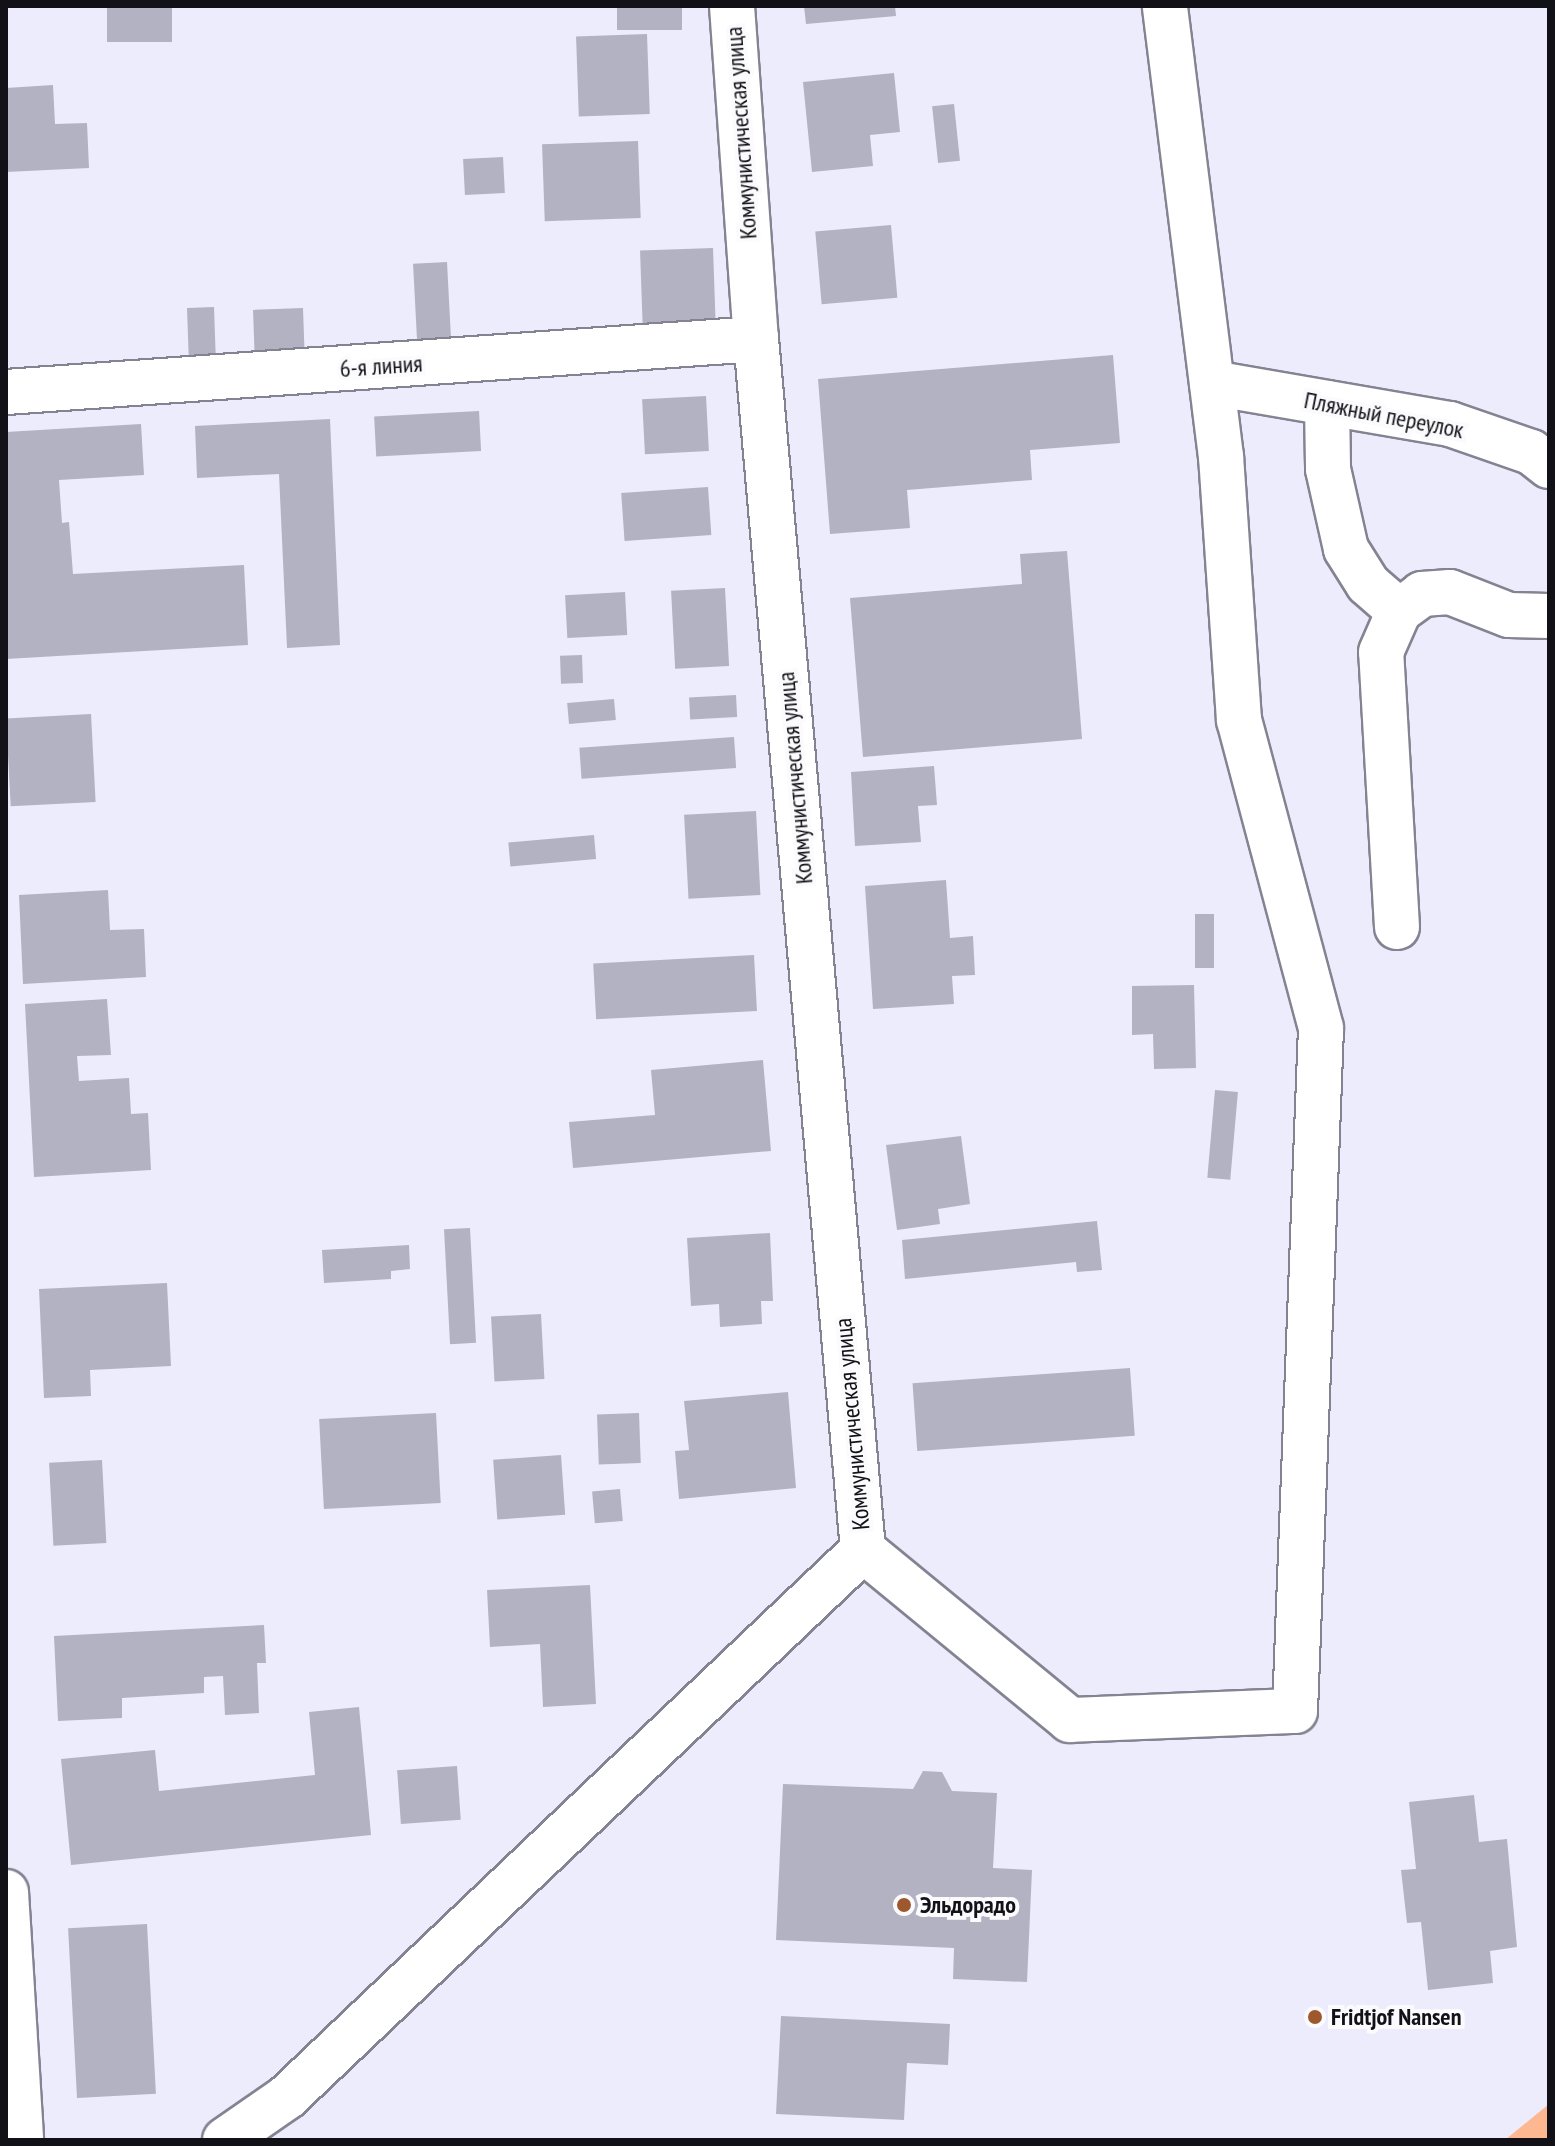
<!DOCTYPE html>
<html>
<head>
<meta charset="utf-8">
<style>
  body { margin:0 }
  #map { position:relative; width:1555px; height:2146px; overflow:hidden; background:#ececfd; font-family:"PT Sans Narrow",sans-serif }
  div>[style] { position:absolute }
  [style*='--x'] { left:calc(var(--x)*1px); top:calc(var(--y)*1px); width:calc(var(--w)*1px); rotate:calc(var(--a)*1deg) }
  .water>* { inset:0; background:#fdb791 }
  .building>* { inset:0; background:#b2b2c3; transform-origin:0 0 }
  .roads { filter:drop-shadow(2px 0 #838392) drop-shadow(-2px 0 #838392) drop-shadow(0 2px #838392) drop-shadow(0 -2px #838392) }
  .minor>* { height:44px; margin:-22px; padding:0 22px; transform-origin:22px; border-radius:22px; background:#fff }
  .dots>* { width:22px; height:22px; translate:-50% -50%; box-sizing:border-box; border:4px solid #fbfbfe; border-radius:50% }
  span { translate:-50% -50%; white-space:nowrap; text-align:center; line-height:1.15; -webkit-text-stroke:8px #fbfbfe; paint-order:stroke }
  .street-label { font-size:24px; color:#111117 }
  .poi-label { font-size:24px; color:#111117; font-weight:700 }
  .left { translate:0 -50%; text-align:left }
  .frame { position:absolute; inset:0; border:8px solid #111117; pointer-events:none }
</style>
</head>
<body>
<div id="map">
  <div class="water">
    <div style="clip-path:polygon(1549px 2104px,1549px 2140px,1505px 2140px)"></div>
  </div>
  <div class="building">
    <div style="left:107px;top:6px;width:65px;height:36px"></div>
    <div style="left:617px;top:6px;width:65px;height:24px"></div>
    <div style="clip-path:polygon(804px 6px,895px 6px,896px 16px,806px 24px)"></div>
    <div style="left:647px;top:34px;width:80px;height:71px;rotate:88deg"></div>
    <div style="clip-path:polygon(894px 73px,900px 132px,870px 135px,873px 166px,812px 172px,803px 82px)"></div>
    <div style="clip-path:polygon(53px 85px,55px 124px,87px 123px,89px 168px,6px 172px,6px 88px)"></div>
    <div style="left:954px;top:104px;width:57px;height:22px;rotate:84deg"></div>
    <div style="left:638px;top:141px;width:77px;height:96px;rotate:88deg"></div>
    <div style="left:503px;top:157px;width:36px;height:40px;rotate:87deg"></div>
    <div style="left:891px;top:225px;width:73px;height:76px;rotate:85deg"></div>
    <div style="left:713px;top:248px;width:74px;height:73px;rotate:88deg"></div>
    <div style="left:447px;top:262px;width:86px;height:34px;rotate:87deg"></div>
    <div style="left:214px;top:307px;width:57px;height:27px;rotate:88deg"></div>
    <div style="left:303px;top:308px;width:52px;height:50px;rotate:88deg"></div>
    <div style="clip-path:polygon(1113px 355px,1120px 443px,1030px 450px,1032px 480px,907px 490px,910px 528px,830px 534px,818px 379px)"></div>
    <div style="left:706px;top:396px;width:55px;height:64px;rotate:87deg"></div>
    <div style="left:479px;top:411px;width:40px;height:105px;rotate:87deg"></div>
    <div style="clip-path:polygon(330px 419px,340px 645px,287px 648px,279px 474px,197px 478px,195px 426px)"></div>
    <div style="clip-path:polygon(141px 424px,144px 475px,59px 480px,62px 523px,69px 522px,73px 574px,244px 565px,248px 645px,6px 659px,6px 432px)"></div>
    <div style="left:708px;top:487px;width:48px;height:87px;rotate:86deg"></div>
    <div style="clip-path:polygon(1067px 551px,1082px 739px,863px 757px,850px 598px,1022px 584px,1020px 554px)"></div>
    <div style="left:725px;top:588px;width:78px;height:54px;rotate:87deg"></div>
    <div style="left:625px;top:592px;width:43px;height:60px;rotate:87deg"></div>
    <div style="left:582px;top:655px;width:28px;height:22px;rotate:88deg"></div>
    <div style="left:736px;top:695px;width:22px;height:47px;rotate:87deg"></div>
    <div style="left:614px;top:699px;width:21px;height:47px;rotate:85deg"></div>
    <div style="left:91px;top:714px;width:88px;height:85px;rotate:87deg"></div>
    <div style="left:734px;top:737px;width:31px;height:155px;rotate:86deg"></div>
    <div style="clip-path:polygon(934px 766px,937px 805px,918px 806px,921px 842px,855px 846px,851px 772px)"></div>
    <div style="left:756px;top:811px;width:84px;height:72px;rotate:87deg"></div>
    <div style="left:594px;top:835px;width:24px;height:86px;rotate:85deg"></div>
    <div style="clip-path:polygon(946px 880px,950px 938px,973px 936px,975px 975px,952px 976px,954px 1004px,873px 1009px,865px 886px)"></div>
    <div style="clip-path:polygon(108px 890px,110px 930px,144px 929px,146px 977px,23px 984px,19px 895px)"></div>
    <div style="left:1195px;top:914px;width:19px;height:54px"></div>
    <div style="left:754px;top:955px;width:56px;height:161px;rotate:87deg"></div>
    <div style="clip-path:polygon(1194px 985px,1196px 1068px,1154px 1069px,1153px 1034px,1132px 1035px,1132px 986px)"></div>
    <div style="clip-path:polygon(107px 999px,111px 1055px,77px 1056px,79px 1081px,129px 1078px,131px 1114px,148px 1113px,151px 1170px,34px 1177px,25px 1004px)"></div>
    <div style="clip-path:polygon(763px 1060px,771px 1151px,573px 1168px,569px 1122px,655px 1115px,651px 1070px)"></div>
    <div style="left:1215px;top:1090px;width:23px;height:88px;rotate:5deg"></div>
    <div style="clip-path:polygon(961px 1136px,970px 1204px,938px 1209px,940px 1224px,897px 1230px,886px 1145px)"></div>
    <div style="clip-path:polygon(1097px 1221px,1102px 1270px,1077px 1272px,1076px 1262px,905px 1279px,902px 1240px)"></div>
    <div style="left:470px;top:1228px;width:115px;height:26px;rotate:87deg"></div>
    <div style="clip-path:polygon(770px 1233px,773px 1301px,761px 1301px,762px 1324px,720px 1327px,719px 1304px,691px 1306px,687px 1238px)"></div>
    <div style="clip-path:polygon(409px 1245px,410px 1269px,391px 1271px,391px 1279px,324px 1283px,322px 1250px)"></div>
    <div style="clip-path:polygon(167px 1283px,171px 1366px,90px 1370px,91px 1396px,44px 1398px,39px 1289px)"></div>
    <div style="left:541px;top:1314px;width:65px;height:50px;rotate:87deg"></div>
    <div style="left:1130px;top:1368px;width:68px;height:218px;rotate:86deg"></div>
    <div style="clip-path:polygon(788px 1392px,796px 1488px,679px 1499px,675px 1451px,689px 1450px,684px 1401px)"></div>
    <div style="left:436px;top:1413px;width:90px;height:117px;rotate:87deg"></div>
    <div style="left:639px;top:1413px;width:50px;height:42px;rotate:88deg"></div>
    <div style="left:561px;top:1455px;width:60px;height:68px;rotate:86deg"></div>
    <div style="left:102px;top:1460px;width:83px;height:53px;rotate:87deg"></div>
    <div style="left:620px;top:1489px;width:32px;height:28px;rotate:85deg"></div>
    <div style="clip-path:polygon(590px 1585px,596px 1704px,543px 1707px,540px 1644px,490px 1647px,487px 1590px)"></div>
    <div style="clip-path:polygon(264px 1625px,266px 1663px,257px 1663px,259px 1713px,225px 1715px,223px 1676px,204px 1677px,204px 1693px,122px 1698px,122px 1718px,58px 1721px,54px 1636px)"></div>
    <div style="clip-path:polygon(359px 1707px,371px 1835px,71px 1865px,61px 1759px,155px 1750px,159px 1791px,315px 1775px,309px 1712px)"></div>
    <div style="left:457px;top:1766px;width:54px;height:60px;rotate:86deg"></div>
    <div style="clip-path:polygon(923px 1771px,942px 1772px,952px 1791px,997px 1793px,993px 1868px,1032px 1870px,1027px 1982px,953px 1979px,954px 1948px,776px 1940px,783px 1784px,913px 1789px)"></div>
    <div style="clip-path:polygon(1474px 1795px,1479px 1842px,1507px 1839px,1517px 1947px,1490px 1951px,1493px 1983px,1428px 1990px,1421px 1922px,1407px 1923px,1401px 1870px,1416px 1869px,1409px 1802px)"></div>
    <div style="left:147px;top:1924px;width:170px;height:79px;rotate:87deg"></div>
    <div style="clip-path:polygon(781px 2016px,950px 2024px,948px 2065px,907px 2063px,904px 2120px,776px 2114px)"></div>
  </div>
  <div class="roads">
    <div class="minor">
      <div style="--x:732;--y:6;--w:334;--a:85.9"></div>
      <div style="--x:756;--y:339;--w:1216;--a:84.95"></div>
      <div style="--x:1212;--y:383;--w:242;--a:9.8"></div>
      <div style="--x:1450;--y:424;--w:86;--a:19.1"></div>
      <div style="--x:1531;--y:452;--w:23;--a:38"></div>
      <div style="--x:6;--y:392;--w:752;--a:-4.04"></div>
      <div style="--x:1327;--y:403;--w:66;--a:89.1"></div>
      <div style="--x:1328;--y:469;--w:82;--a:77.3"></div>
      <div style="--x:1346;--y:549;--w:41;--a:57.8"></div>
      <div style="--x:1368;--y:584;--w:41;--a:41.1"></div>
      <div style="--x:1397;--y:927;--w:275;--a:-93.3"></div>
      <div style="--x:1381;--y:652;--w:45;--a:-66.3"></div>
      <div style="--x:1399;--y:611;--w:29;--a:-36"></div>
      <div style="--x:1422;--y:594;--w:28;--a:-4"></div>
      <div style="--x:1450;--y:592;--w:63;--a:21.3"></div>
      <div style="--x:1509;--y:615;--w:40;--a:1.4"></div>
      <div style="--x:6;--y:1892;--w:248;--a:86.5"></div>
      <div style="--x:225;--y:2140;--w:75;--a:-34.7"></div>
      <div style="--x:287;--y:2097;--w:794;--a:-43.52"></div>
      <div style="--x:863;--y:1550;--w:268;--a:39.4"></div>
      <div style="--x:1070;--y:1720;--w:225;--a:-2.3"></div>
      <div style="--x:1295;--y:1711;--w:683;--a:-87.82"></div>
      <div style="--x:1321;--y:1028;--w:319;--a:-104.9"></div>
      <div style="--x:1239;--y:720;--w:264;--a:-93.9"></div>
      <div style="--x:1221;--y:457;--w:454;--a:-97.1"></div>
    </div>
  </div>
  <div class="dots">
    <div style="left:904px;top:1905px;background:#9e582e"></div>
    <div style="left:1315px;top:2017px;background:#9e582e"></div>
  </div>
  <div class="street-label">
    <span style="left:741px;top:133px;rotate:-94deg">Коммунистическая улица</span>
    <span style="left:381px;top:366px;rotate:-4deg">6-я линия</span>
    <span style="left:1384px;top:415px;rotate:11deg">Пляжный переулок</span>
    <span style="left:795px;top:778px;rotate:-95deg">Коммунистическая улица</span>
    <span style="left:852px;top:1424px;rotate:-95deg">Коммунистическая улица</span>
  </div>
  <div class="poi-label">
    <span class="left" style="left:920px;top:1905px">Эльдорадо</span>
    <span class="left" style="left:1331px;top:2017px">Fridtjof Nansen</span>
  </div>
  <div class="frame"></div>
</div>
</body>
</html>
